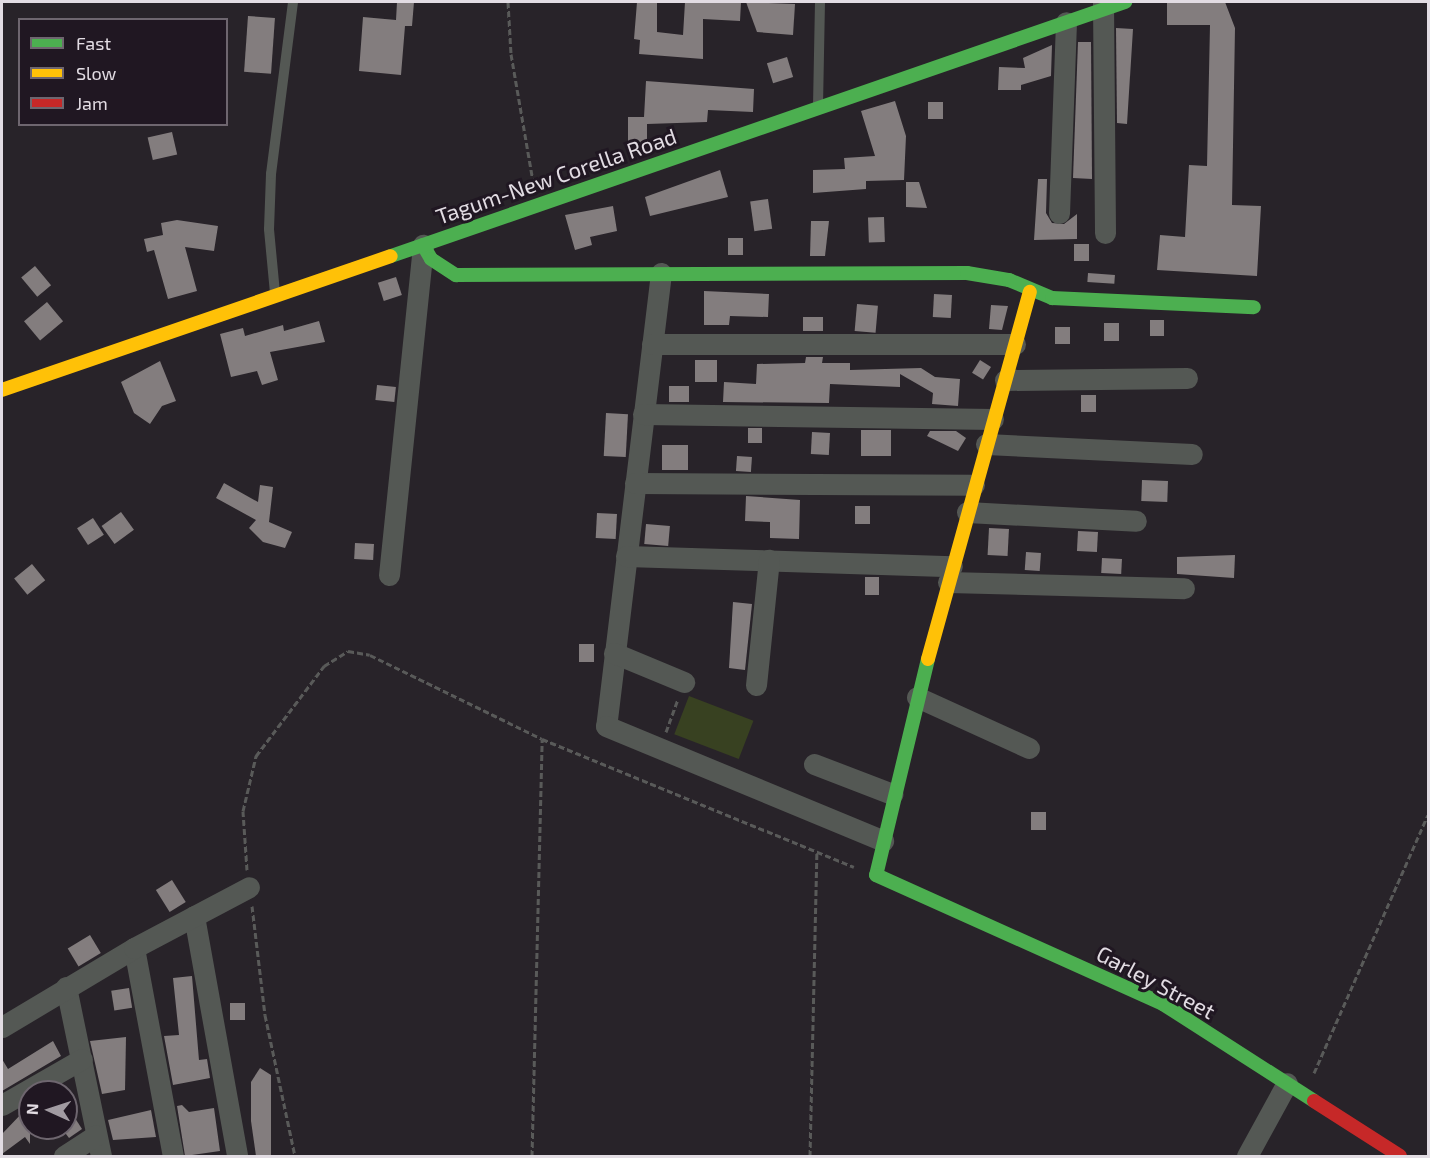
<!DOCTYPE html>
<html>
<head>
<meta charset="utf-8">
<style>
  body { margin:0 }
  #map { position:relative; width:1430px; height:1158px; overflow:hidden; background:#282329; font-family:"Exo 2",sans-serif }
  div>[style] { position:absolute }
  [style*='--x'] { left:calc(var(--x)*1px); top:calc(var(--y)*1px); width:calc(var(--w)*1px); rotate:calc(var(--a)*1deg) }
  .green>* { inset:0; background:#384121; transform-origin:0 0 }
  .building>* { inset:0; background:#837d7e; transform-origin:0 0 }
  .path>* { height:3px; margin-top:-1.5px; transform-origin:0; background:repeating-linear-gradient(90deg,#595a59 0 6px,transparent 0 9px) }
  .lane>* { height:10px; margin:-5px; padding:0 5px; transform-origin:5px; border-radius:5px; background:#545854 }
  .street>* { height:21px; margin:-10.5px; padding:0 10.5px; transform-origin:10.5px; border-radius:10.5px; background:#545854 }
  .fast>* { height:14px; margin:-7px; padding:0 7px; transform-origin:7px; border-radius:7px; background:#4caf50 }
  .slow>* { height:14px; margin:-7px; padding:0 7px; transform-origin:7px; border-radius:7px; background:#ffc107 }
  .jam>* { height:14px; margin:-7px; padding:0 7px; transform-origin:7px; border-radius:7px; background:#c62828 }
  span { translate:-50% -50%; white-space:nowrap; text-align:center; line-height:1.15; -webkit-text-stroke:6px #201722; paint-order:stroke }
  .street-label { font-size:22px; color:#e2dce3 }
  .frame { position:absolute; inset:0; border:3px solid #e2dce3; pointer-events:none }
  .legend { position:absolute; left:18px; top:18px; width:210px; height:108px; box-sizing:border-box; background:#201722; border:2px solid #6e666f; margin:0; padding:8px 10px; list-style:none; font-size:18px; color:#e2dce3 }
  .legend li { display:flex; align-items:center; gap:12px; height:30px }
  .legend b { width:30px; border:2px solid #6e666f }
  .north { position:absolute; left:18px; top:1080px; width:60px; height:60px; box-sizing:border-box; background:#201722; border:2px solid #6e666f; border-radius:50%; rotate:273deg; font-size:16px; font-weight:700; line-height:24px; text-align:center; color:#e2dce3 }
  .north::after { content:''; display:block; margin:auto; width:21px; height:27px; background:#a19ba2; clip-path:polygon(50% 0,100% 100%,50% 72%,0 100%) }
</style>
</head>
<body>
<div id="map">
  <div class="green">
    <div style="left:689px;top:696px;width:69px;height:41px;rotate:21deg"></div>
  </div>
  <div class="building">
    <div style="clip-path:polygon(397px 2px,414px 2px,412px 26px,405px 26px,401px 75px,359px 71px,363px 17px,396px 20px)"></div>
    <div style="clip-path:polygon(637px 2px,657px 3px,657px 32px,683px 35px,685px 2px,741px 2px,740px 21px,703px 19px,703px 59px,639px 54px,640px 40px,634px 39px)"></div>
    <div style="clip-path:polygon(746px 2px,795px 4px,793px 35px,757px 32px)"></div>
    <div style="clip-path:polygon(1167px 2px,1225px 2px,1235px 28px,1232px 205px,1261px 206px,1257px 276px,1157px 270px,1160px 235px,1185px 237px,1189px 165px,1207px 166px,1210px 25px,1167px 25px)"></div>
    <div style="left:248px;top:16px;width:27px;height:56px;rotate:4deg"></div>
    <div style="clip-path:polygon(1116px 28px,1133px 29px,1127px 124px,1117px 123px)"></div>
    <div style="clip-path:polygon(1078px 42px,1091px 42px,1092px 179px,1073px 178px)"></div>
    <div style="clip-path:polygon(1052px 45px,1051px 76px,1021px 85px,1021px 90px,998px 90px,999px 67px,1025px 68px,1023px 58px)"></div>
    <div style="left:787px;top:57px;width:21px;height:21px;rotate:73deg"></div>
    <div style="clip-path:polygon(646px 81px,754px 89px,753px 112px,708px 110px,707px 122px,647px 124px,647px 148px,628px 148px,628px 117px,644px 117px)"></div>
    <div style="clip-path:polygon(895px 101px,906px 136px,904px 180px,866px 181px,866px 189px,813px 193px,813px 170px,845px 169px,844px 158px,875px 156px,861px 111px)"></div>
    <div style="left:928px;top:102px;width:15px;height:17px"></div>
    <div style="left:172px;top:132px;width:23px;height:25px;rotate:77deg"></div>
    <div style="clip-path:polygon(720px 170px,728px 197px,650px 216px,645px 197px)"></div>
    <div style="clip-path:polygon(1038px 179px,1047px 179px,1046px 213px,1052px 223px,1064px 224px,1077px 214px,1077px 239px,1034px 240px)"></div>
    <div style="clip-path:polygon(906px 182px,919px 182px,927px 208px,906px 207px)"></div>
    <div style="left:768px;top:199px;width:30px;height:18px;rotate:82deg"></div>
    <div style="clip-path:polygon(613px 206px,617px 231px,590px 237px,592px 245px,575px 250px,565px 215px)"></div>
    <div style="left:884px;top:217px;width:25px;height:16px;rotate:88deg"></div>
    <div style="clip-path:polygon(177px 220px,218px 226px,214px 251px,185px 247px,197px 291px,168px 299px,154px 250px,147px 252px,144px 239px,163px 235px,161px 223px)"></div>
    <div style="clip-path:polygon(811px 221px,829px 221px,825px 256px,810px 256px)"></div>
    <div style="left:728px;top:238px;width:15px;height:17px"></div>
    <div style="left:1074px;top:244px;width:15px;height:17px"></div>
    <div style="left:35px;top:266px;width:25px;height:18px;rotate:50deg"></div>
    <div style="left:1088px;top:273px;width:27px;height:9px;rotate:4deg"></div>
    <div style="left:396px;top:277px;width:19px;height:19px;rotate:72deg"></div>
    <div style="clip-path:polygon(704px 291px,769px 294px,768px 317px,730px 316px,729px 325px,704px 325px)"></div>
    <div style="left:934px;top:294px;width:18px;height:23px;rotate:3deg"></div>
    <div style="left:47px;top:302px;width:25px;height:30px;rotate:50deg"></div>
    <div style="left:857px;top:304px;width:21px;height:27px;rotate:5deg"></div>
    <div style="clip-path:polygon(991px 305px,1008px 306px,1002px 330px,989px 329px)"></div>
    <div style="left:803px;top:317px;width:20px;height:14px"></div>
    <div style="left:1150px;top:320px;width:14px;height:16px"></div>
    <div style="clip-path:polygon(319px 321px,325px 342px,270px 352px,278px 380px,262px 385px,257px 371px,231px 377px,220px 334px,243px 328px,245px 336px,283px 325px,284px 331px)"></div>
    <div style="left:1104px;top:323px;width:15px;height:18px"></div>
    <div style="left:1055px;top:327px;width:15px;height:17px"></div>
    <div style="clip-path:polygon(806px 357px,823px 357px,822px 363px,850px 363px,850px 370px,921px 368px,935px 377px,960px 379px,958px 406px,932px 404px,933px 393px,900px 374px,900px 387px,830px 384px,829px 403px,723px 402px,724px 382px,756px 384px,757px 364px,805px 363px)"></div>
    <div style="left:695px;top:360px;width:22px;height:22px"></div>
    <div style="left:980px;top:360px;width:13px;height:15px;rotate:32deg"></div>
    <div style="clip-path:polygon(160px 361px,176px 401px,162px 406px,150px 424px,134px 413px,121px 382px)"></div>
    <div style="left:377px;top:385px;width:19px;height:15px;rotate:6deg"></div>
    <div style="left:669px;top:386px;width:20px;height:16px"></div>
    <div style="left:1081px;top:395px;width:15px;height:17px"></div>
    <div style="left:606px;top:413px;width:22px;height:43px;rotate:3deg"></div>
    <div style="left:748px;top:428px;width:14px;height:15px"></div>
    <div style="left:861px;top:430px;width:30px;height:26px"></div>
    <div style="clip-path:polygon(930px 431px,956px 431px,966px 438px,958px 451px,927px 436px)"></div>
    <div style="left:812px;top:432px;width:18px;height:22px;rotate:3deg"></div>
    <div style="left:662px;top:445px;width:26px;height:25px"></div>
    <div style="left:737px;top:456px;width:15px;height:15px;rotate:4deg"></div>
    <div style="left:1142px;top:480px;width:26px;height:21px;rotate:2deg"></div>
    <div style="clip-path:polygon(224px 483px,258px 502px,260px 485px,273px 487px,269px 522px,292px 532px,285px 548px,263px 542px,249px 528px,256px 520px,216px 498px)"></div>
    <div style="clip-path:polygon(746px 496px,800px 500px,799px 539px,770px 538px,770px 522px,745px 521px)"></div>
    <div style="left:870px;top:506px;width:18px;height:15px;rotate:90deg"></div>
    <div style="left:121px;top:512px;width:22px;height:24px;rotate:54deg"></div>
    <div style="left:597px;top:513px;width:20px;height:25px;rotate:3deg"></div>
    <div style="left:93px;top:518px;width:20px;height:19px;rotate:57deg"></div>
    <div style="left:646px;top:524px;width:24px;height:20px;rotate:5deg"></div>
    <div style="left:989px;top:528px;width:20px;height:27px;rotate:3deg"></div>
    <div style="left:1078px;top:531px;width:20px;height:20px;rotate:3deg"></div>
    <div style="left:355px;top:543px;width:19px;height:16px;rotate:3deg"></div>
    <div style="left:1026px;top:552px;width:15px;height:18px;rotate:4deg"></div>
    <div style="clip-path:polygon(1235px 555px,1234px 578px,1177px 574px,1177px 557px)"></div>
    <div style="left:1102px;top:558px;width:20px;height:15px;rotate:3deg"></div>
    <div style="left:32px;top:564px;width:21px;height:23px;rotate:51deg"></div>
    <div style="left:865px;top:577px;width:14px;height:18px"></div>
    <div style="clip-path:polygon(733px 602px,752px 604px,745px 670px,729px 668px)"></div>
    <div style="left:579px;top:644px;width:15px;height:18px"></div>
    <div style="left:1031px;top:812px;width:15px;height:18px"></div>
    <div style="left:172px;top:880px;width:26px;height:19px;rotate:58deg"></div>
    <div style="left:90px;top:935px;width:21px;height:26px;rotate:59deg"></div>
    <div style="clip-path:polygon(192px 976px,199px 1060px,207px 1059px,210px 1078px,173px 1085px,164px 1036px,179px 1035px,173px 978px)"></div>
    <div style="left:129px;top:988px;width:20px;height:18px;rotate:81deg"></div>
    <div style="left:230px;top:1003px;width:15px;height:17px"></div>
    <div style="clip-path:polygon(126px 1037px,125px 1090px,102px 1094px,90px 1041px)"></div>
    <div style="clip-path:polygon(53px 1041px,61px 1056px,2px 1091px,2px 1059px,8px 1069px)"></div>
    <div style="clip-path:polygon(260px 1068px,271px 1075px,271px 1156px,256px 1156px,251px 1121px,251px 1082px)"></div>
    <div style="clip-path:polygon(66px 1104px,82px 1129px,69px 1138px,66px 1134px)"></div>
    <div style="clip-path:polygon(182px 1105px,189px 1112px,214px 1108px,220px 1151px,185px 1156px,177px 1106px)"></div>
    <div style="clip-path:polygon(151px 1110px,156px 1137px,113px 1140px,108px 1120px)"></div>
    <div style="clip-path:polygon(24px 1111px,30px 1113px,30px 1144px,25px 1137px,2px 1154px,2px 1134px)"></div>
  </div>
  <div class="path">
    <div style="--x:508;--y:2;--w:52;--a:86.7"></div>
    <div style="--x:511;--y:54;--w:130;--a:80.2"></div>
    <div style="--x:666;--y:732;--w:35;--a:-70"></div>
    <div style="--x:247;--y:870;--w:59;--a:-93.9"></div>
    <div style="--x:243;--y:811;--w:57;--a:-76.7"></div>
    <div style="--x:256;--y:756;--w:113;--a:-52.9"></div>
    <div style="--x:324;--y:666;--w:28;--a:-32"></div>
    <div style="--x:348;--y:651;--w:22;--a:10"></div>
    <div style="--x:370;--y:655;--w:191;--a:26"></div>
    <div style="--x:542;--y:739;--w:337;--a:22.3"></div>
    <div style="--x:252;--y:906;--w:110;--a:83.2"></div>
    <div style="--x:265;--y:1015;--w:144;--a:78"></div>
    <div style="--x:1314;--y:1073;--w:282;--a:-66.2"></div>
    <div style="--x:532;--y:1156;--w:417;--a:-88.6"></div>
    <div style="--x:810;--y:1156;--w:303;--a:-88.7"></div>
  </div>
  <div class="lane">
    <div style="--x:818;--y:106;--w:104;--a:-88.9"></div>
    <div style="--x:275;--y:293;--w:64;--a:-95.4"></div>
    <div style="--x:269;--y:229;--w:55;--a:-87.9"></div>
    <div style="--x:271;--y:174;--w:173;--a:-82.7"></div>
  </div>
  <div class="street">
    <div style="--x:1103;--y:2;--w:231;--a:89.5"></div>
    <div style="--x:1059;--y:213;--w:191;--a:-87.9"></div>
    <div style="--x:661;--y:273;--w:456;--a:96.9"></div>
    <div style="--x:606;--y:726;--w:300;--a:22.5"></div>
    <div style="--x:652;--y:344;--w:363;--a:0"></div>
    <div style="--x:1005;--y:380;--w:182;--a:-0.6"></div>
    <div style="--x:643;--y:414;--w:350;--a:0.8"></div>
    <div style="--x:986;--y:444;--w:206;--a:2.8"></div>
    <div style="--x:635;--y:483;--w:339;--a:0.3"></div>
    <div style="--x:967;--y:512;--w:169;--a:3"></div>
    <div style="--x:626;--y:556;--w:326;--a:1.8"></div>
    <div style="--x:389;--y:575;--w:332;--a:-84.1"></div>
    <div style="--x:948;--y:582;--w:236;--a:1.5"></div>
    <div style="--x:614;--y:653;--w:76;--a:22.5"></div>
    <div style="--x:756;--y:685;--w:126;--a:-84.1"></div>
    <div style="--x:917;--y:697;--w:123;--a:24.5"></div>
    <div style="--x:814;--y:764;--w:84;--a:21"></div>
    <div style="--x:194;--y:916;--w:244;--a:79.8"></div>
    <div style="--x:134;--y:948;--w:212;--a:79.4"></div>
    <div style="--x:66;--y:987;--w:173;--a:78.3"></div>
    <div style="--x:2;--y:1027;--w:154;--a:-30.9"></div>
    <div style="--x:134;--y:948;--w:130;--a:-27.9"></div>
    <div style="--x:2;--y:1105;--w:92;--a:-29.9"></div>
    <div style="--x:64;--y:1156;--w:38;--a:-33"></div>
    <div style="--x:1247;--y:1156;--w:83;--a:-61.3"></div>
  </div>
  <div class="fast">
    <div style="--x:423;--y:245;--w:16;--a:60"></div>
    <div style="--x:431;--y:259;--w:30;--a:33"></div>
    <div style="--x:456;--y:275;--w:511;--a:-0.22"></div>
    <div style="--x:967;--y:273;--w:43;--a:9.5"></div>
    <div style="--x:1009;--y:280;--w:47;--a:22.7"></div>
    <div style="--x:1052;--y:298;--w:202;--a:2.6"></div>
    <div style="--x:391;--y:256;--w:777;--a:-19.09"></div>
    <div style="--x:928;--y:659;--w:222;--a:103.5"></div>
    <div style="--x:876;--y:875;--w:315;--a:24.2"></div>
    <div style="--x:1163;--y:1004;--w:179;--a:32.7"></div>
  </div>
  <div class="slow">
    <div style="--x:2;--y:390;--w:411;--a:-19"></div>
    <div style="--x:928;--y:659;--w:381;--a:-74.5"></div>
  </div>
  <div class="jam">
    <div style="--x:1314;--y:1101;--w:102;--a:32.6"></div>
  </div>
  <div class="street-label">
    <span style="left:556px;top:176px;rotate:-19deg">Tagum-New Corella Road</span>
    <span style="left:1156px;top:982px;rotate:28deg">Garley Street</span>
  </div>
  <div class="frame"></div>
  <ul class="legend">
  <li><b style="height:8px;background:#4caf50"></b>Fast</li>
  <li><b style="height:8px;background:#ffc107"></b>Slow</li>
  <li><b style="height:8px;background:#c62828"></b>Jam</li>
  </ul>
  <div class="north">N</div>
</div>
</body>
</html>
